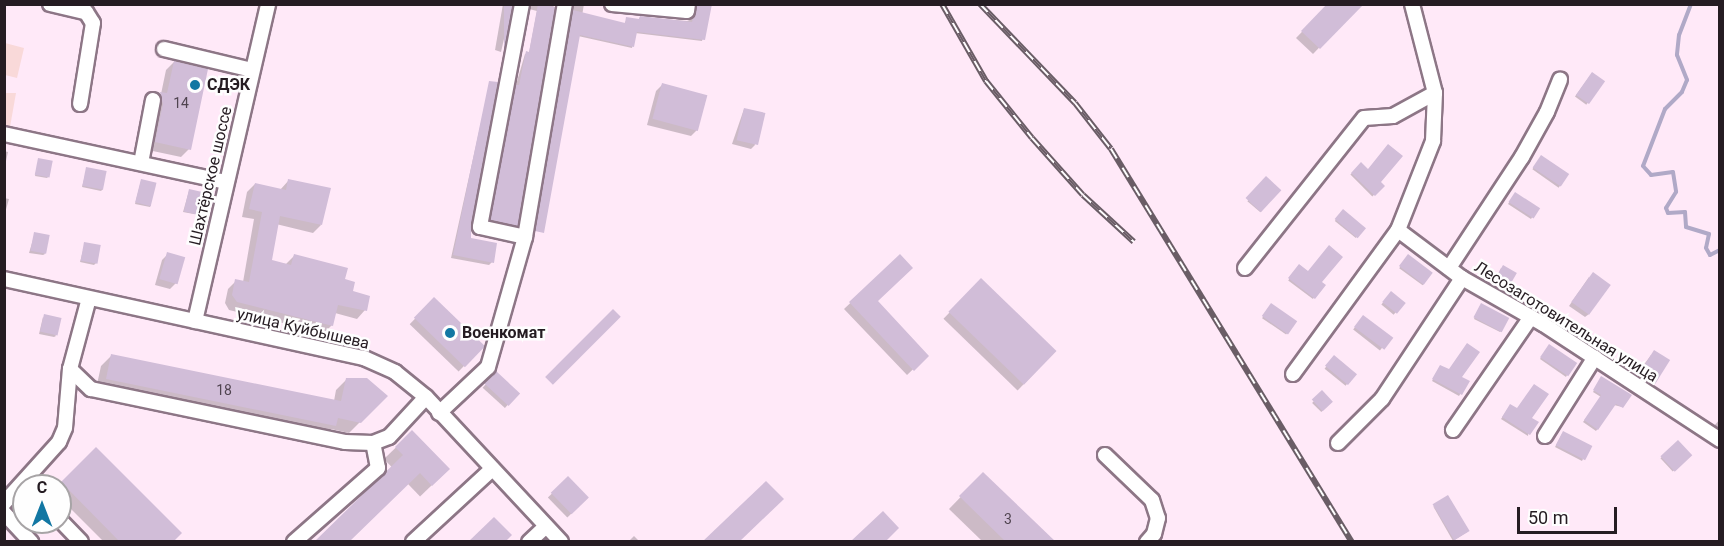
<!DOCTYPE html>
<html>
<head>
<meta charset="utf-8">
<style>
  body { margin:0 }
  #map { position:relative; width:1724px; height:546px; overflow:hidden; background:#ffe9f8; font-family:Roboto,sans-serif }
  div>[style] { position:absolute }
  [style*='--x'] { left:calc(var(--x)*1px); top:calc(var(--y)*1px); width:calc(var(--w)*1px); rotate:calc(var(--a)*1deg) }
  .green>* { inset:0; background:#f9d9d9 }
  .shadow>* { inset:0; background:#0003; transform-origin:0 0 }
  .stream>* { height:4px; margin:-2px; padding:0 2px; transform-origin:2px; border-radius:2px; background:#b0a9c7 }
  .building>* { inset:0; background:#d1bdd8; transform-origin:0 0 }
  .roads { filter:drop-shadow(2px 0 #8d7686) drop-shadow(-2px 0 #8d7686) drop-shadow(0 2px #8d7686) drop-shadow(0 -2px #8d7686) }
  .minor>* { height:14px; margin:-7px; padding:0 7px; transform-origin:7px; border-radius:7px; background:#fff }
  .rail>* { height:6px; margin-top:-3px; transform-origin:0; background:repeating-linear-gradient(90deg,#fefefe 0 11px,#6a5d66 0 22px); box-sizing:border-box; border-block:2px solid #6a5d66 }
  .dots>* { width:16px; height:16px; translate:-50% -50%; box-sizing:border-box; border:3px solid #fefefe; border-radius:50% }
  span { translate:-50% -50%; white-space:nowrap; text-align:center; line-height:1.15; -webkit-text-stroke:5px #fefefe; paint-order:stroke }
  .number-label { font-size:14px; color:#504450 }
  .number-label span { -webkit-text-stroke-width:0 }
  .poi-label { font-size:16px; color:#251c22; font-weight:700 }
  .left { translate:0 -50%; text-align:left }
  .street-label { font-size:16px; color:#251c22 }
  .frame { position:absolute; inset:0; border:6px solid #251c22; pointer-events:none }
  .north { position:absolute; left:12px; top:474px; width:60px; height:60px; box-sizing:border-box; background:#fefefe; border:2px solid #a7a4a6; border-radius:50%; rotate:0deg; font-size:16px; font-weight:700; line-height:24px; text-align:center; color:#251c22 }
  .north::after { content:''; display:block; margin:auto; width:21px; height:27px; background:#1277a3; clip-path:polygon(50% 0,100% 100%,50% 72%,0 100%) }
  .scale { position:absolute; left:1517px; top:507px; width:100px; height:27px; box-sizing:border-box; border:3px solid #251c22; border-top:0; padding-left:8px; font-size:18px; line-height:21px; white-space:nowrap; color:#251c22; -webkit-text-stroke:4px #fefefe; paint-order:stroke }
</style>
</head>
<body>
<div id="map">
  <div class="green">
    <div style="clip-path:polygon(5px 43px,24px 48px,17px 78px,5px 75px)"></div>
    <div style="clip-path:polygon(5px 93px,16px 93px,10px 127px,5px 126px)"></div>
  </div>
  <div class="shadow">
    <div style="clip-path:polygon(503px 4px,512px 4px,501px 52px,495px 50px)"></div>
    <div style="clip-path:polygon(528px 4px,554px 4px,515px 227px,490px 221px,515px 88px,525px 54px,529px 53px,537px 11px,529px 9px)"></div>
    <div style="clip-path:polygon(571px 4px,584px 4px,582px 16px,624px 24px,627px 19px,638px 21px,640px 17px,687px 21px,694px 18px,694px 4px,711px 4px,702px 41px,635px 33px,632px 48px,578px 36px,543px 231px,535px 230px)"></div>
    <div style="clip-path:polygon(1329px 4px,1361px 4px,1313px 54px,1296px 38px)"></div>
    <div style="clip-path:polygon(174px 62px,189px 149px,181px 157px,148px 150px,152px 102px,161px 94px,166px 70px)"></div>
    <div style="left:1592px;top:73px;width:14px;height:29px;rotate:36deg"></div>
    <div style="clip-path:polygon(490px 82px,470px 226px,470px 239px,492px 262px,489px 265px,451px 258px)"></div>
    <div style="clip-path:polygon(662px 85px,697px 130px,691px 136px,647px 125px,656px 91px)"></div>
    <div style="clip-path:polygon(744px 109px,755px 145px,751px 149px,732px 144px)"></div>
    <div style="clip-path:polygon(4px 151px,8px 152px,4px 170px)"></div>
    <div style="left:1541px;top:157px;width:32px;height:15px;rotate:35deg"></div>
    <div style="clip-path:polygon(39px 160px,48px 177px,47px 178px,35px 176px)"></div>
    <div style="left:1361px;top:164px;width:31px;height:15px;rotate:45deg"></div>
    <div style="clip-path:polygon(87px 168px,103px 189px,101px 191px,82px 187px)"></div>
    <div style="left:1266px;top:179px;width:17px;height:29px;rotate:40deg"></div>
    <div style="clip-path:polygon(289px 180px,321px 225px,313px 233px,276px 224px,270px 262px,286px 264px,294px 256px,344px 280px,365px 310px,357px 319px,335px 313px,332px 325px,324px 333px,229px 310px,225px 303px,228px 289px,236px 281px,243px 282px,254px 219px,242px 217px,247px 192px,255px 184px,280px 190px)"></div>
    <div style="clip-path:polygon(141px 181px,151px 205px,150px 207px,135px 204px)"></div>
    <div style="clip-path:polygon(189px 191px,200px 214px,199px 215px,183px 212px)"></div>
    <div style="clip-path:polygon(1514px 195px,1538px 208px,1531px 219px,1508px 204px)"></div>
    <div style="clip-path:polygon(4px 198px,9px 199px,5px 213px,4px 213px)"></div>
    <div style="left:1343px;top:211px;width:27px;height:13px;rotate:39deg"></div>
    <div style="clip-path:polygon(35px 233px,45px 254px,43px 255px,29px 253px)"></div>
    <div style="clip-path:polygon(85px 243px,96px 263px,94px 265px,80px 262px)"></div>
    <div style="clip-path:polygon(168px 254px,176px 283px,170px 289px,155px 285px,162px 260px)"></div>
    <div style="clip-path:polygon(900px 256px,876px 302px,927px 356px,907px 375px,844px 309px)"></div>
    <div style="left:1408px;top:256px;width:29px;height:15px;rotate:36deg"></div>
    <div style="left:1299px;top:266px;width:31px;height:18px;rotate:37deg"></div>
    <div style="clip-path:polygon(1501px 268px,1515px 274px,1508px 285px,1496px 278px)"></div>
    <div style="clip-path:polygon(1589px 277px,1589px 314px,1585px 317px,1569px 306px)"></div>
    <div style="left:981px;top:280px;width:103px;height:54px;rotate:44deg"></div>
    <div style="left:1391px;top:293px;width:16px;height:15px;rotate:40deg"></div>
    <div style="left:434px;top:299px;width:68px;height:35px;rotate:44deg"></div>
    <div style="left:1271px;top:305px;width:29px;height:16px;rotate:34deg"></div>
    <div style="clip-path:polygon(1480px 306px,1501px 331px,1500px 332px,1474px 319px)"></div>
    <div style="clip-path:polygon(43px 317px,56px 336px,54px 337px,39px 334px)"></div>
    <div style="left:1363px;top:317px;width:34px;height:16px;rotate:38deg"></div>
    <div style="clip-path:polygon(1548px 347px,1567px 375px,1566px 377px,1540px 359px)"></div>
    <div style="clip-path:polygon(112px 355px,334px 401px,336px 390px,347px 379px,386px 396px,349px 433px,331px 429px,324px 436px,96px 389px,101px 366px)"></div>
    <div style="clip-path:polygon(1651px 355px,1652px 383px,1648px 387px,1635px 377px)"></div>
    <div style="left:1334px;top:357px;width:27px;height:15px;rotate:39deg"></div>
    <div style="clip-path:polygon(1439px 368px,1468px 382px,1459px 396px,1432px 381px)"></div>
    <div style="left:496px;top:373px;width:30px;height:20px;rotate:42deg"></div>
    <div style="clip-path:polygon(1600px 380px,1622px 407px,1614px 405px,1596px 431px,1583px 422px,1601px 397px,1593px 392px)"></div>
    <div style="left:1322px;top:393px;width:13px;height:14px;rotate:45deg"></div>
    <div style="clip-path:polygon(1509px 407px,1530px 418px,1528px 436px,1501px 419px)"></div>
    <div style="clip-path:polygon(1720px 419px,1720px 431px,1714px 426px)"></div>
    <div style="left:412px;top:432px;width:52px;height:39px;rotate:46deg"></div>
    <div style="clip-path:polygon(1562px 434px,1583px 459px,1582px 461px,1555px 447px)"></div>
    <div style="left:1678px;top:442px;width:18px;height:24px;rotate:47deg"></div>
    <div style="clip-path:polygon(96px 449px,171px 542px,104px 542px,60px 498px,59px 486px)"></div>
    <div style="clip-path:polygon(983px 474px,1054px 542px,983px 542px,949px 509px)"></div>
    <div style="left:568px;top:478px;width:28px;height:28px;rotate:46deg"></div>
    <div style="clip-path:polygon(1433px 506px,1467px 532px,1453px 541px)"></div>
    <div style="clip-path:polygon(634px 536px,640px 542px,628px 542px)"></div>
  </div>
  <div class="stream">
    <div style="--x:1691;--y:4;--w:33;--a:111"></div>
    <div style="--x:1679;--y:35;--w:20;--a:96"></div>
    <div style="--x:1677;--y:55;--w:27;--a:68"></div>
    <div style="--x:1687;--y:80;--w:13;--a:113"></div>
    <div style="--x:1682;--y:92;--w:24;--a:135"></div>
    <div style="--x:1665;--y:109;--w:61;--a:111.1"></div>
    <div style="--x:1643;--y:166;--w:12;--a:48"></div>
    <div style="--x:1651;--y:175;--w:22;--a:-8"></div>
    <div style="--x:1673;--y:172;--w:20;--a:81"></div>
    <div style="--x:1676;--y:192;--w:19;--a:122"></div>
    <div style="--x:1666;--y:208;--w:5;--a:68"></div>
    <div style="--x:1668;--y:213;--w:17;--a:-3"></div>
    <div style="--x:1685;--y:212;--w:15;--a:86"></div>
    <div style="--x:1686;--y:227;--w:24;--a:17"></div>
    <div style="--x:1709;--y:234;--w:14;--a:102"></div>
    <div style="--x:1706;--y:248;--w:8;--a:60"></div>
    <div style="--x:1710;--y:255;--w:11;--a:-27"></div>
  </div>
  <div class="building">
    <div style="left:504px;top:4px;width:9px;height:46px"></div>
    <div style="clip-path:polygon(538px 4px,555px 7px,518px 226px,490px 220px,516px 85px,519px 85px,526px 51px,529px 52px)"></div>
    <div style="clip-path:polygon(697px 4px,712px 4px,705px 40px,637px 32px,634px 47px,580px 35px,544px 233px,535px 231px,573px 10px,625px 23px,626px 17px,639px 19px,640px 16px,692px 22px)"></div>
    <div style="clip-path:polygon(1327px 4px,1364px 4px,1320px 49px,1301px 31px)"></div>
    <div style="clip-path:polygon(174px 61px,208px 69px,191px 150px,155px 142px,163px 104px,160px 92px,167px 93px)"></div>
    <div style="left:1592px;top:72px;width:16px;height:28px;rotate:35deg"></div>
    <div style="clip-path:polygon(489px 81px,498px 82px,471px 226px,471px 238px,497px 243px,494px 263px,453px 255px)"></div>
    <div style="left:662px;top:83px;width:47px;height:37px;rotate:15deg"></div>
    <div style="left:744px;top:108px;width:22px;height:33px;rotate:13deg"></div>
    <div style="clip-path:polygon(1388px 144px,1403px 156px,1381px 182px,1385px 186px,1375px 196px,1351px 173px,1361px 162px,1368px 169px)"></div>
    <div style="left:1541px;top:155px;width:34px;height:15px;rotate:34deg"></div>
    <div style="left:38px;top:158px;width:15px;height:17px;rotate:11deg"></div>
    <div style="left:86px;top:167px;width:21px;height:19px;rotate:11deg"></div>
    <div style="left:1266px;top:176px;width:21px;height:30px;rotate:43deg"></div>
    <div style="left:141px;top:179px;width:16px;height:24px;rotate:14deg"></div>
    <div style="clip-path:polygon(288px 179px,331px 188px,322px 225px,280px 216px,272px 260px,291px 265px,294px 254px,348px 268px,345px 279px,355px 282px,353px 291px,370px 296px,367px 311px,338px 305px,333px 326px,237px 302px,232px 295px,235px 279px,249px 282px,262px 212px,249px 209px,255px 183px,286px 190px)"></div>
    <div style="left:189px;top:189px;width:17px;height:23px;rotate:13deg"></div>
    <div style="left:1515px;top:192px;width:30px;height:12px;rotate:33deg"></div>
    <div style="left:1343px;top:209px;width:30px;height:13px;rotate:40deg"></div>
    <div style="left:34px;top:232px;width:16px;height:19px;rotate:11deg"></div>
    <div style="left:84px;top:242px;width:17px;height:19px;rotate:10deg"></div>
    <div style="clip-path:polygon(1329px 245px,1343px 257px,1322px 282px,1326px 285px,1315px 299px,1288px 278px,1299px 264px,1308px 271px)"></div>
    <div style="left:167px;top:252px;width:19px;height:28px;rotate:16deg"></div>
    <div style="clip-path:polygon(900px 254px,913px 268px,878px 301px,929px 356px,914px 371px,849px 302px)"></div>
    <div style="left:1408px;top:254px;width:31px;height:15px;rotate:37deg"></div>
    <div style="left:1503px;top:265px;width:16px;height:13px;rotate:30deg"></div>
    <div style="left:1593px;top:272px;width:22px;height:37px;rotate:36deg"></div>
    <div style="left:981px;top:278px;width:105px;height:47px;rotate:44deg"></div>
    <div style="left:1391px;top:291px;width:19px;height:14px;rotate:39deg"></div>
    <div style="left:434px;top:297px;width:71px;height:29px;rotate:44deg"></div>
    <div style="left:1271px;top:303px;width:32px;height:16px;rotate:35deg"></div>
    <div style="left:1481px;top:303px;width:32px;height:16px;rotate:28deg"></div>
    <div style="left:613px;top:309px;width:11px;height:96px;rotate:45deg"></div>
    <div style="left:44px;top:314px;width:18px;height:18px;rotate:13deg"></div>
    <div style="left:1363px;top:315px;width:38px;height:15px;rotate:37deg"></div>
    <div style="clip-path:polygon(1467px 343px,1480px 352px,1462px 377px,1470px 381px,1462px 395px,1432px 379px,1440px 365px,1449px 369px)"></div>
    <div style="left:1549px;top:344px;width:34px;height:16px;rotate:34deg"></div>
    <div style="left:1654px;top:350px;width:19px;height:28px;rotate:32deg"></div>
    <div style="clip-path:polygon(111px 354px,341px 401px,346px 378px,367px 378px,388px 396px,361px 423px,338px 418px,336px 426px,106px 379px)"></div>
    <div style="left:1334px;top:355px;width:30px;height:14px;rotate:40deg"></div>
    <div style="left:496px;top:371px;width:33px;height:17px;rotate:43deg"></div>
    <div style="clip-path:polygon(1601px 376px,1632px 395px,1623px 408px,1616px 404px,1598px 430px,1584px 420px,1601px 395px,1593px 390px)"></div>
    <div style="clip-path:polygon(1534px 384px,1549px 394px,1532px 418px,1539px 422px,1530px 435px,1502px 417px,1510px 404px,1517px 408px)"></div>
    <div style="left:1322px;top:390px;width:16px;height:14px;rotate:47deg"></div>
    <div style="clip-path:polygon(412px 430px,450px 469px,432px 486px,420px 473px,349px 542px,314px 542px,403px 455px,395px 447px)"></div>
    <div style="left:1563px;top:431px;width:33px;height:16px;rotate:27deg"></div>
    <div style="left:1678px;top:440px;width:21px;height:24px;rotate:47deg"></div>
    <div style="clip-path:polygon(96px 447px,182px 533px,173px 542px,120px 542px,61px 482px)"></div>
    <div style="clip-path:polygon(983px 472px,1056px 542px,1006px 542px,959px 496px)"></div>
    <div style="left:568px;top:476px;width:30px;height:24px;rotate:46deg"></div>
    <div style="clip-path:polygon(766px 481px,784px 499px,739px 542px,702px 542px)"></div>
    <div style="left:1448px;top:495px;width:42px;height:18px;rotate:59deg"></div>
    <div style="clip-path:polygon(883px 511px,899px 528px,885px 542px,850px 542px)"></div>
    <div style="clip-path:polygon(494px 517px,512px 535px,505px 542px,468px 542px)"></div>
  </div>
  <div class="roads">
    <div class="minor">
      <div style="--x:50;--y:4;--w:37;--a:13"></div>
      <div style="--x:86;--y:12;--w:13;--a:58"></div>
      <div style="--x:93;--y:23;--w:82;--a:99.1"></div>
      <div style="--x:522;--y:4;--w:227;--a:100.7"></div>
      <div style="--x:480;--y:227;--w:46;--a:12.5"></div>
      <div style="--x:612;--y:4;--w:75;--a:5.3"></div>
      <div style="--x:687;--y:11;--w:7;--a:-82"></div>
      <div style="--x:164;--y:49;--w:90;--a:13.4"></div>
      <div style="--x:4;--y:134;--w:227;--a:12.2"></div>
      <div style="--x:141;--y:163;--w:64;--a:-79.2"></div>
      <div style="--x:1398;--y:230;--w:80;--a:36.9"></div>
      <div style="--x:1462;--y:278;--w:93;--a:29.6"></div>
      <div style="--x:1543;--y:324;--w:212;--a:33.2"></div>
      <div style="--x:1245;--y:268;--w:191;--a:-51.6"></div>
      <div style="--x:1364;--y:118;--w:29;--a:-4"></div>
      <div style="--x:1393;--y:116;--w:48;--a:-28.7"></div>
      <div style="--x:1449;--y:268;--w:133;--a:-56.7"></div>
      <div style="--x:1522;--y:157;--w:51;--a:-60.9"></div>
      <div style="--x:1547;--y:112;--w:35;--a:-68"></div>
      <div style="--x:4;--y:279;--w:369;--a:12.4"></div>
      <div style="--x:364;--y:358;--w:34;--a:24"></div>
      <div style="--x:395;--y:372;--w:40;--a:39"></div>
      <div style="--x:426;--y:397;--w:198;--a:47"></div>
      <div style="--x:195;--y:321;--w:325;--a:-77"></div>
      <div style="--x:70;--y:369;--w:29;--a:44"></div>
      <div style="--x:91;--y:389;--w:259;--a:11.8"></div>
      <div style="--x:345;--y:442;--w:28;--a:2"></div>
      <div style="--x:373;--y:443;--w:17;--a:-21"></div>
      <div style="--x:389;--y:437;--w:54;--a:-47.2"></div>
      <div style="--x:1293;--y:374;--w:178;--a:-53.9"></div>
      <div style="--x:1398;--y:230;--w:96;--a:-68.5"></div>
      <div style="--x:1433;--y:141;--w:48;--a:-87.6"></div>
      <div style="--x:1435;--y:93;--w:92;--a:-104.5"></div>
      <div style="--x:439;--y:413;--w:67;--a:-43.2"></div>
      <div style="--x:488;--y:367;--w:135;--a:-74.1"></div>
      <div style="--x:525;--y:237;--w:236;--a:-80.3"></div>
      <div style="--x:1453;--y:430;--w:137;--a:-55.4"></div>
      <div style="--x:1545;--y:436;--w:93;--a:-57.7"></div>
      <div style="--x:1338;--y:443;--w:62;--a:-45"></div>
      <div style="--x:1382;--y:399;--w:145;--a:-56.5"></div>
      <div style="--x:1105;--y:455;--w:65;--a:43.8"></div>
      <div style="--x:1152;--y:500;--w:19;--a:72"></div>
      <div style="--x:1158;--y:518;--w:16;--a:104"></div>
      <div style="--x:1154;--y:534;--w:11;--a:131"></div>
      <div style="--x:4;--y:503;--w:82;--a:-48"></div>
      <div style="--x:59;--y:442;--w:15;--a:-67"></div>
      <div style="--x:65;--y:428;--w:59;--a:-85.2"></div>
      <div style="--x:70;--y:369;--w:73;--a:-75"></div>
      <div style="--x:4;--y:513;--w:40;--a:47"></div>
      <div style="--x:60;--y:520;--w:30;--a:46"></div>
      <div style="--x:294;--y:542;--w:112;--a:-41.4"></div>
      <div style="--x:378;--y:468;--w:25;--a:-101"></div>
      <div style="--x:413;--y:542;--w:108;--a:-42.7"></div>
      <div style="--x:529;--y:542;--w:23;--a:-43"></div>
    </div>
  </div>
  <div class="rail">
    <div style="--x:942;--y:4;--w:89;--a:60.3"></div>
    <div style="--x:986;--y:81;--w:73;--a:51.1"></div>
    <div style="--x:1032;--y:138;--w:76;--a:48.2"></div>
    <div style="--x:1083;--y:195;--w:69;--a:42.7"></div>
    <div style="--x:980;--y:4;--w:137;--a:46.2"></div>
    <div style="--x:1075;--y:103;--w:58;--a:52"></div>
    <div style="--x:1111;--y:149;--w:461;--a:58.5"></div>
  </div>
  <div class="dots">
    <div style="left:195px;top:85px;background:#1277a3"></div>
    <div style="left:450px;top:333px;background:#1277a3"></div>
  </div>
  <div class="number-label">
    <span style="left:181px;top:103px">14</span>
    <span style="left:224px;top:390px">18</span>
    <span style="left:1008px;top:519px">3</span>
  </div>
  <div class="poi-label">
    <span class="left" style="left:207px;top:85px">СДЭК</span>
    <span class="left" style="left:462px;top:333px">Военкомат</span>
  </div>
  <div class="street-label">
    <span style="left:211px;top:176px;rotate:-77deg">Шахтёрское шоссе</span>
    <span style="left:1566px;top:322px;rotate:32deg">Лесозаготовительная улица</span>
    <span style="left:303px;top:329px;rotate:13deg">улица Куйбышева</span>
  </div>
  <div class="frame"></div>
  <div class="north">С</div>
  <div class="scale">50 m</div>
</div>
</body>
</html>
